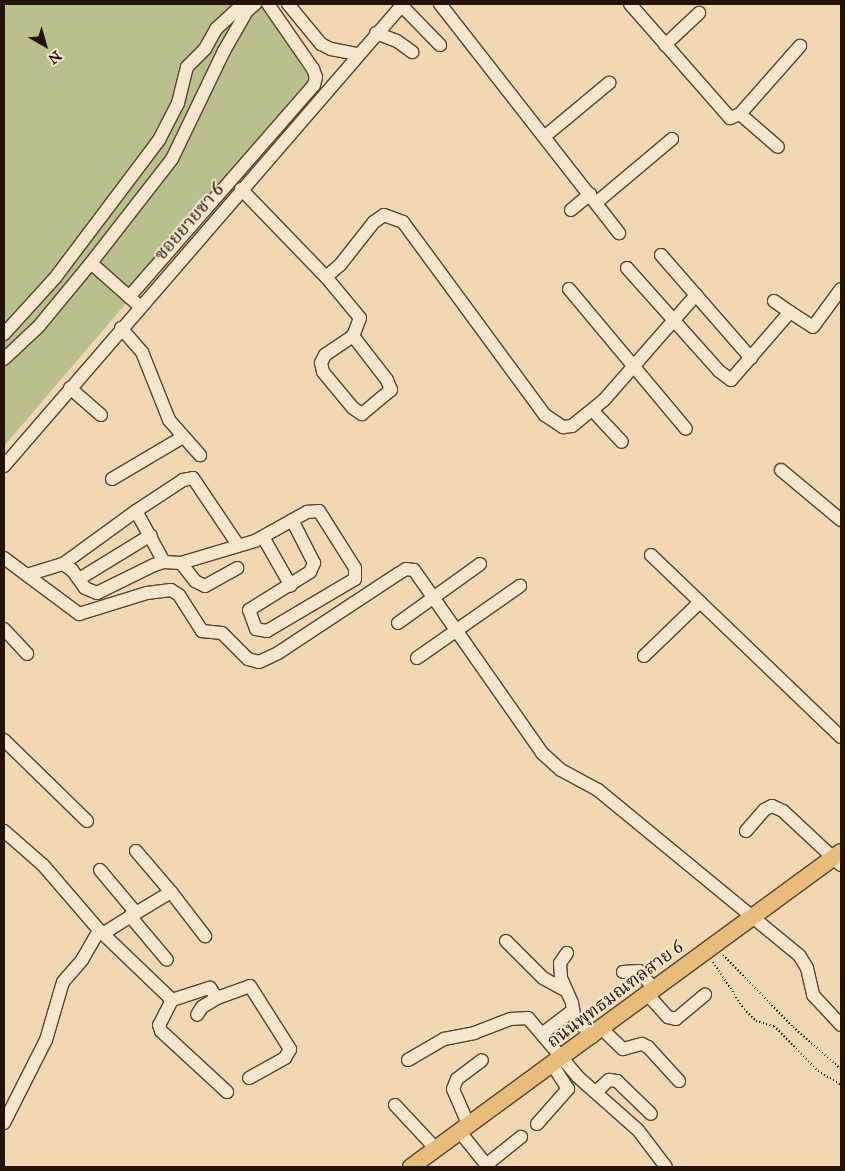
<!DOCTYPE html>
<html>
<head>
<meta charset="utf-8">
<style>
  body { margin:0 }
  #map { position:relative; width:845px; height:1171px; overflow:hidden; background:#f1d8b3; font-family:"IM FELL Great Primer","Noto Serif Thai",serif }
  div>[style] { position:absolute }
  [style*='--x'] { left:calc(var(--x)*1px); top:calc(var(--y)*1px); width:calc(var(--w)*1px); rotate:calc(var(--a)*1deg) }
  .green>* { inset:0; background:#b9bf8d }
  .path>* { height:2px; margin-top:-1px; transform-origin:0; background:repeating-linear-gradient(90deg,#241205 0 1px,transparent 0 3.5px) }
  .roads { filter:drop-shadow(1px 0 #574430) drop-shadow(-1px 0 #574430) drop-shadow(0 1px #574430) drop-shadow(0 -1px #574430) }
  .minor>* { height:12px; margin:-6px; padding:0 6px; transform-origin:6px; border-radius:6px; background:#f6e6ce }
  .major>* { height:16px; margin:-8px; padding:0 8px; transform-origin:8px; border-radius:8px; background:#e8bc7a }
  span { translate:-50% -50%; white-space:nowrap; text-align:center; line-height:1.15; -webkit-text-stroke:4px #f6e6ce; paint-order:stroke }
  .street-label { font-size:18px; color:#241205 }
  .frame { position:absolute; inset:0; border:5px solid #241205; pointer-events:none }
  .north { position:absolute; left:20px; top:20px; width:50px; height:50px; -webkit-text-stroke:4px #f6e6ce; paint-order:stroke; rotate:142deg; font-size:14px; font-weight:700; line-height:20px; text-align:center; color:#241205 }
  .north::after { content:''; display:block; margin:auto; width:18px; height:22px; background:#241205; clip-path:polygon(50% 0,100% 100%,50% 72%,0 100%) }
</style>
</head>
<body>
<div id="map">
  <div class="green">
    <div style="clip-path:polygon(4px 4px,268px 4px,298px 46px,323px 73px,4px 446px)"></div>
  </div>
  <div class="path">
    <div style="--x:723;--y:955;--w:100;--a:45.8"></div>
    <div style="--x:793;--y:1027;--w:64;--a:41.2"></div>
    <div style="--x:713;--y:962;--w:56;--a:56.6"></div>
    <div style="--x:744;--y:1009;--w:17;--a:45"></div>
    <div style="--x:756;--y:1021;--w:19;--a:16"></div>
    <div style="--x:774;--y:1026;--w:63;--a:45.6"></div>
    <div style="--x:818;--y:1071;--w:27;--a:31"></div>
  </div>
  <div class="roads">
    <div class="minor">
      <div style="--x:288;--y:4;--w:52;--a:50.5"></div>
      <div style="--x:321;--y:44;--w:11;--a:27"></div>
      <div style="--x:331;--y:49;--w:26;--a:11"></div>
      <div style="--x:440;--y:4;--w:291;--a:52"></div>
      <div style="--x:630;--y:4;--w:152;--a:48.7"></div>
      <div style="--x:730;--y:118;--w:11;--a:-22"></div>
      <div style="--x:740;--y:114;--w:91;--a:-48.6"></div>
      <div style="--x:401;--y:5;--w:56;--a:45.7"></div>
      <div style="--x:376;--y:33;--w:22;--a:21"></div>
      <div style="--x:397;--y:41;--w:19;--a:36"></div>
      <div style="--x:665;--y:45;--w:47;--a:-43.3"></div>
      <div style="--x:740;--y:114;--w:50;--a:41"></div>
      <div style="--x:544;--y:137;--w:85;--a:-39.7"></div>
      <div style="--x:241;--y:189;--w:122;--a:46"></div>
      <div style="--x:326;--y:277;--w:18;--a:-41"></div>
      <div style="--x:340;--y:265;--w:55;--a:-51.7"></div>
      <div style="--x:374;--y:222;--w:12;--a:-35"></div>
      <div style="--x:384;--y:215;--w:20;--a:20"></div>
      <div style="--x:403;--y:222;--w:240;--a:53.7"></div>
      <div style="--x:545;--y:415;--w:22;--a:34"></div>
      <div style="--x:563;--y:427;--w:9;--a:-6"></div>
      <div style="--x:572;--y:426;--w:41;--a:-39.1"></div>
      <div style="--x:604;--y:400;--w:140;--a:-48.8"></div>
      <div style="--x:597;--y:202;--w:98;--a:-40"></div>
      <div style="--x:571;--y:210;--w:25;--a:-40"></div>
      <div style="--x:661;--y:255;--w:137;--a:48.9"></div>
      <div style="--x:91;--y:263;--w:60;--a:41.6"></div>
      <div style="--x:627;--y:268;--w:138;--a:48.2"></div>
      <div style="--x:719;--y:371;--w:15;--a:37"></div>
      <div style="--x:731;--y:380;--w:90;--a:-49.1"></div>
      <div style="--x:790;--y:312;--w:27;--a:33"></div>
      <div style="--x:813;--y:327;--w:47;--a:-53.6"></div>
      <div style="--x:326;--y:277;--w:53;--a:50.3"></div>
      <div style="--x:360;--y:318;--w:19;--a:111"></div>
      <div style="--x:353;--y:336;--w:34;--a:146"></div>
      <div style="--x:325;--y:355;--w:9;--a:117"></div>
      <div style="--x:321;--y:363;--w:9;--a:77"></div>
      <div style="--x:323;--y:372;--w:47;--a:50.2"></div>
      <div style="--x:353;--y:408;--w:11;--a:34"></div>
      <div style="--x:362;--y:414;--w:38;--a:-40"></div>
      <div style="--x:391;--y:390;--w:11;--a:-112"></div>
      <div style="--x:387;--y:380;--w:56;--a:-127.7"></div>
      <div style="--x:569;--y:289;--w:182;--a:50.1"></div>
      <div style="--x:129;--y:297;--w:281;--a:-48.9"></div>
      <div style="--x:314;--y:85;--w:8;--a:-76"></div>
      <div style="--x:316;--y:77;--w:9;--a:-111"></div>
      <div style="--x:313;--y:69;--w:79;--a:-124.7"></div>
      <div style="--x:774;--y:301;--w:19;--a:35"></div>
      <div style="--x:121;--y:328;--w:32;--a:49"></div>
      <div style="--x:142;--y:352;--w:73;--a:68.3"></div>
      <div style="--x:169;--y:420;--w:47;--a:48.5"></div>
      <div style="--x:4;--y:334;--w:76;--a:-47.7"></div>
      <div style="--x:55;--y:278;--w:173;--a:-53"></div>
      <div style="--x:159;--y:140;--w:42;--a:-62.8"></div>
      <div style="--x:178;--y:103;--w:37;--a:-76"></div>
      <div style="--x:187;--y:67;--w:25;--a:-45"></div>
      <div style="--x:205;--y:49;--w:23;--a:-61"></div>
      <div style="--x:216;--y:29;--w:37;--a:-43"></div>
      <div style="--x:4;--y:359;--w:48;--a:-43.3"></div>
      <div style="--x:39;--y:326;--w:82;--a:-50.5"></div>
      <div style="--x:91;--y:263;--w:132;--a:-52.1"></div>
      <div style="--x:172;--y:159;--w:120;--a:-64.3"></div>
      <div style="--x:224;--y:51;--w:46;--a:-60.1"></div>
      <div style="--x:247;--y:11;--w:11;--a:-41"></div>
      <div style="--x:70;--y:388;--w:41;--a:41.1"></div>
      <div style="--x:593;--y:411;--w:42;--a:46.9"></div>
      <div style="--x:4;--y:466;--w:610;--a:-49.18"></div>
      <div style="--x:781;--y:470;--w:78;--a:39.8"></div>
      <div style="--x:112;--y:479;--w:82;--a:-30.6"></div>
      <div style="--x:136;--y:511;--w:56;--a:-33.4"></div>
      <div style="--x:183;--y:480;--w:10;--a:-11"></div>
      <div style="--x:193;--y:478;--w:81;--a:56.1"></div>
      <div style="--x:263;--y:537;--w:56;--a:60.3"></div>
      <div style="--x:651;--y:555;--w:263;--a:43.8"></div>
      <div style="--x:4;--y:558;--w:94;--a:36.7"></div>
      <div style="--x:79;--y:614;--w:71;--a:-17.2"></div>
      <div style="--x:147;--y:593;--w:24;--a:-7"></div>
      <div style="--x:171;--y:590;--w:9;--a:32"></div>
      <div style="--x:179;--y:595;--w:43;--a:57.4"></div>
      <div style="--x:202;--y:631;--w:20;--a:6"></div>
      <div style="--x:222;--y:633;--w:37;--a:45"></div>
      <div style="--x:248;--y:659;--w:11;--a:15"></div>
      <div style="--x:259;--y:662;--w:21;--a:-25"></div>
      <div style="--x:278;--y:653;--w:144;--a:-33.4"></div>
      <div style="--x:398;--y:574;--w:9;--a:-32"></div>
      <div style="--x:406;--y:569;--w:8;--a:7"></div>
      <div style="--x:414;--y:570;--w:223;--a:55"></div>
      <div style="--x:542;--y:753;--w:25;--a:42"></div>
      <div style="--x:561;--y:770;--w:42;--a:28.4"></div>
      <div style="--x:598;--y:790;--w:260;--a:39.4"></div>
      <div style="--x:799;--y:955;--w:15;--a:58"></div>
      <div style="--x:807;--y:968;--w:28;--a:77"></div>
      <div style="--x:813;--y:995;--w:41;--a:47"></div>
      <div style="--x:181;--y:563;--w:23;--a:52"></div>
      <div style="--x:195;--y:581;--w:11;--a:27"></div>
      <div style="--x:205;--y:586;--w:37;--a:-29"></div>
      <div style="--x:63;--y:564;--w:90;--a:-36"></div>
      <div style="--x:136;--y:511;--w:58;--a:61.2"></div>
      <div style="--x:30;--y:574;--w:34;--a:-17"></div>
      <div style="--x:63;--y:564;--w:11;--a:34"></div>
      <div style="--x:72;--y:570;--w:22;--a:54"></div>
      <div style="--x:85;--y:588;--w:13;--a:23"></div>
      <div style="--x:97;--y:593;--w:64;--a:-26.2"></div>
      <div style="--x:154;--y:565;--w:10;--a:-17"></div>
      <div style="--x:164;--y:562;--w:17;--a:3"></div>
      <div style="--x:181;--y:563;--w:77;--a:-16.6"></div>
      <div style="--x:255;--y:541;--w:60;--a:-29.1"></div>
      <div style="--x:307;--y:512;--w:12;--a:-5"></div>
      <div style="--x:319;--y:511;--w:67;--a:57.7"></div>
      <div style="--x:355;--y:568;--w:11;--a:90"></div>
      <div style="--x:355;--y:579;--w:102;--a:149.4"></div>
      <div style="--x:267;--y:631;--w:11;--a:-170"></div>
      <div style="--x:256;--y:629;--w:20;--a:-110"></div>
      <div style="--x:249;--y:610;--w:72;--a:-31.9"></div>
      <div style="--x:310;--y:572;--w:10;--a:-66"></div>
      <div style="--x:314;--y:563;--w:48;--a:-117.1"></div>
      <div style="--x:79;--y:579;--w:84;--a:-31.4"></div>
      <div style="--x:398;--y:623;--w:101;--a:-35.7"></div>
      <div style="--x:4;--y:629;--w:34;--a:47"></div>
      <div style="--x:644;--y:656;--w:78;--a:-44"></div>
      <div style="--x:417;--y:658;--w:126;--a:-35"></div>
      <div style="--x:4;--y:740;--w:116;--a:44.3"></div>
      <div style="--x:4;--y:831;--w:52;--a:41.1"></div>
      <div style="--x:43;--y:865;--w:86;--a:49.3"></div>
      <div style="--x:99;--y:930;--w:101;--a:43.8"></div>
      <div style="--x:172;--y:1000;--w:40;--a:-18"></div>
      <div style="--x:210;--y:988;--w:12;--a:55"></div>
      <div style="--x:217;--y:998;--w:17;--a:149"></div>
      <div style="--x:202;--y:1007;--w:9;--a:122"></div>
      <div style="--x:746;--y:831;--w:28;--a:-49"></div>
      <div style="--x:764;--y:810;--w:9;--a:-27"></div>
      <div style="--x:772;--y:806;--w:12;--a:24"></div>
      <div style="--x:783;--y:811;--w:79;--a:43"></div>
      <div style="--x:100;--y:870;--w:56;--a:50.1"></div>
      <div style="--x:136;--y:913;--w:39;--a:148"></div>
      <div style="--x:171;--y:892;--w:56;--a:52.3"></div>
      <div style="--x:136;--y:913;--w:41;--a:-31"></div>
      <div style="--x:171;--y:892;--w:54;--a:-130.5"></div>
      <div style="--x:130;--y:916;--w:57;--a:49.9"></div>
      <div style="--x:506;--y:941;--w:52;--a:45"></div>
      <div style="--x:543;--y:978;--w:25;--a:29"></div>
      <div style="--x:567;--y:953;--w:12;--a:125"></div>
      <div style="--x:560;--y:963;--w:15;--a:86"></div>
      <div style="--x:561;--y:978;--w:27;--a:66"></div>
      <div style="--x:572;--y:1003;--w:13;--a:81"></div>
      <div style="--x:574;--y:1016;--w:28;--a:49"></div>
      <div style="--x:623;--y:972;--w:16;--a:-4"></div>
      <div style="--x:639;--y:971;--w:25;--a:50"></div>
      <div style="--x:648;--y:995;--w:30;--a:48"></div>
      <div style="--x:668;--y:1017;--w:8;--a:14"></div>
      <div style="--x:676;--y:1019;--w:38;--a:-40"></div>
      <div style="--x:217;--y:998;--w:35;--a:-20"></div>
      <div style="--x:250;--y:986;--w:75;--a:57.6"></div>
      <div style="--x:290;--y:1049;--w:10;--a:119"></div>
      <div style="--x:285;--y:1058;--w:41;--a:150.9"></div>
      <div style="--x:172;--y:1000;--w:28;--a:117"></div>
      <div style="--x:159;--y:1025;--w:6;--a:72"></div>
      <div style="--x:161;--y:1031;--w:90;--a:42.7"></div>
      <div style="--x:602;--y:1029;--w:29;--a:44"></div>
      <div style="--x:623;--y:1049;--w:20;--a:-15"></div>
      <div style="--x:642;--y:1044;--w:7;--a:27"></div>
      <div style="--x:648;--y:1047;--w:46;--a:47.6"></div>
      <div style="--x:543;--y:1033;--w:38;--a:-37"></div>
      <div style="--x:408;--y:1060;--w:42;--a:-30.3"></div>
      <div style="--x:444;--y:1039;--w:31;--a:-11"></div>
      <div style="--x:474;--y:1033;--w:40;--a:-21"></div>
      <div style="--x:511;--y:1019;--w:17;--a:-3"></div>
      <div style="--x:528;--y:1018;--w:77;--a:49.7"></div>
      <div style="--x:578;--y:1077;--w:80;--a:41.5"></div>
      <div style="--x:638;--y:1130;--w:46;--a:52.9"></div>
      <div style="--x:596;--y:1092;--w:18;--a:-43"></div>
      <div style="--x:609;--y:1080;--w:8;--a:7"></div>
      <div style="--x:617;--y:1081;--w:47;--a:44.1"></div>
      <div style="--x:395;--y:1105;--w:60;--a:47"></div>
      <div style="--x:4;--y:1123;--w:93;--a:-63.2"></div>
      <div style="--x:46;--y:1040;--w:60;--a:-73.7"></div>
      <div style="--x:63;--y:982;--w:29;--a:-49"></div>
      <div style="--x:82;--y:960;--w:34;--a:-60"></div>
      <div style="--x:537;--y:1124;--w:47;--a:-48.5"></div>
      <div style="--x:568;--y:1089;--w:27;--a:-123"></div>
      <div style="--x:469;--y:1126;--w:40;--a:-113.4"></div>
      <div style="--x:453;--y:1089;--w:11;--a:-68"></div>
      <div style="--x:457;--y:1079;--w:31;--a:-37"></div>
      <div style="--x:460;--y:1132;--w:45;--a:51.3"></div>
      <div style="--x:486;--y:1165;--w:45;--a:-38.7"></div>
    </div>
    <div class="major">
      <div style="--x:411;--y:1167;--w:533;--a:-36.22"></div>
    </div>
  </div>
  <div class="street-label">
    <span style="left:189px;top:222px;rotate:-49deg">ซอยยายชา 6</span>
    <span style="left:615px;top:994px;rotate:-37deg">ถนนพุทธมณฑลสาย 6</span>
  </div>
  <div class="frame"></div>
  <div class="north">N</div>
</div>
</body>
</html>
